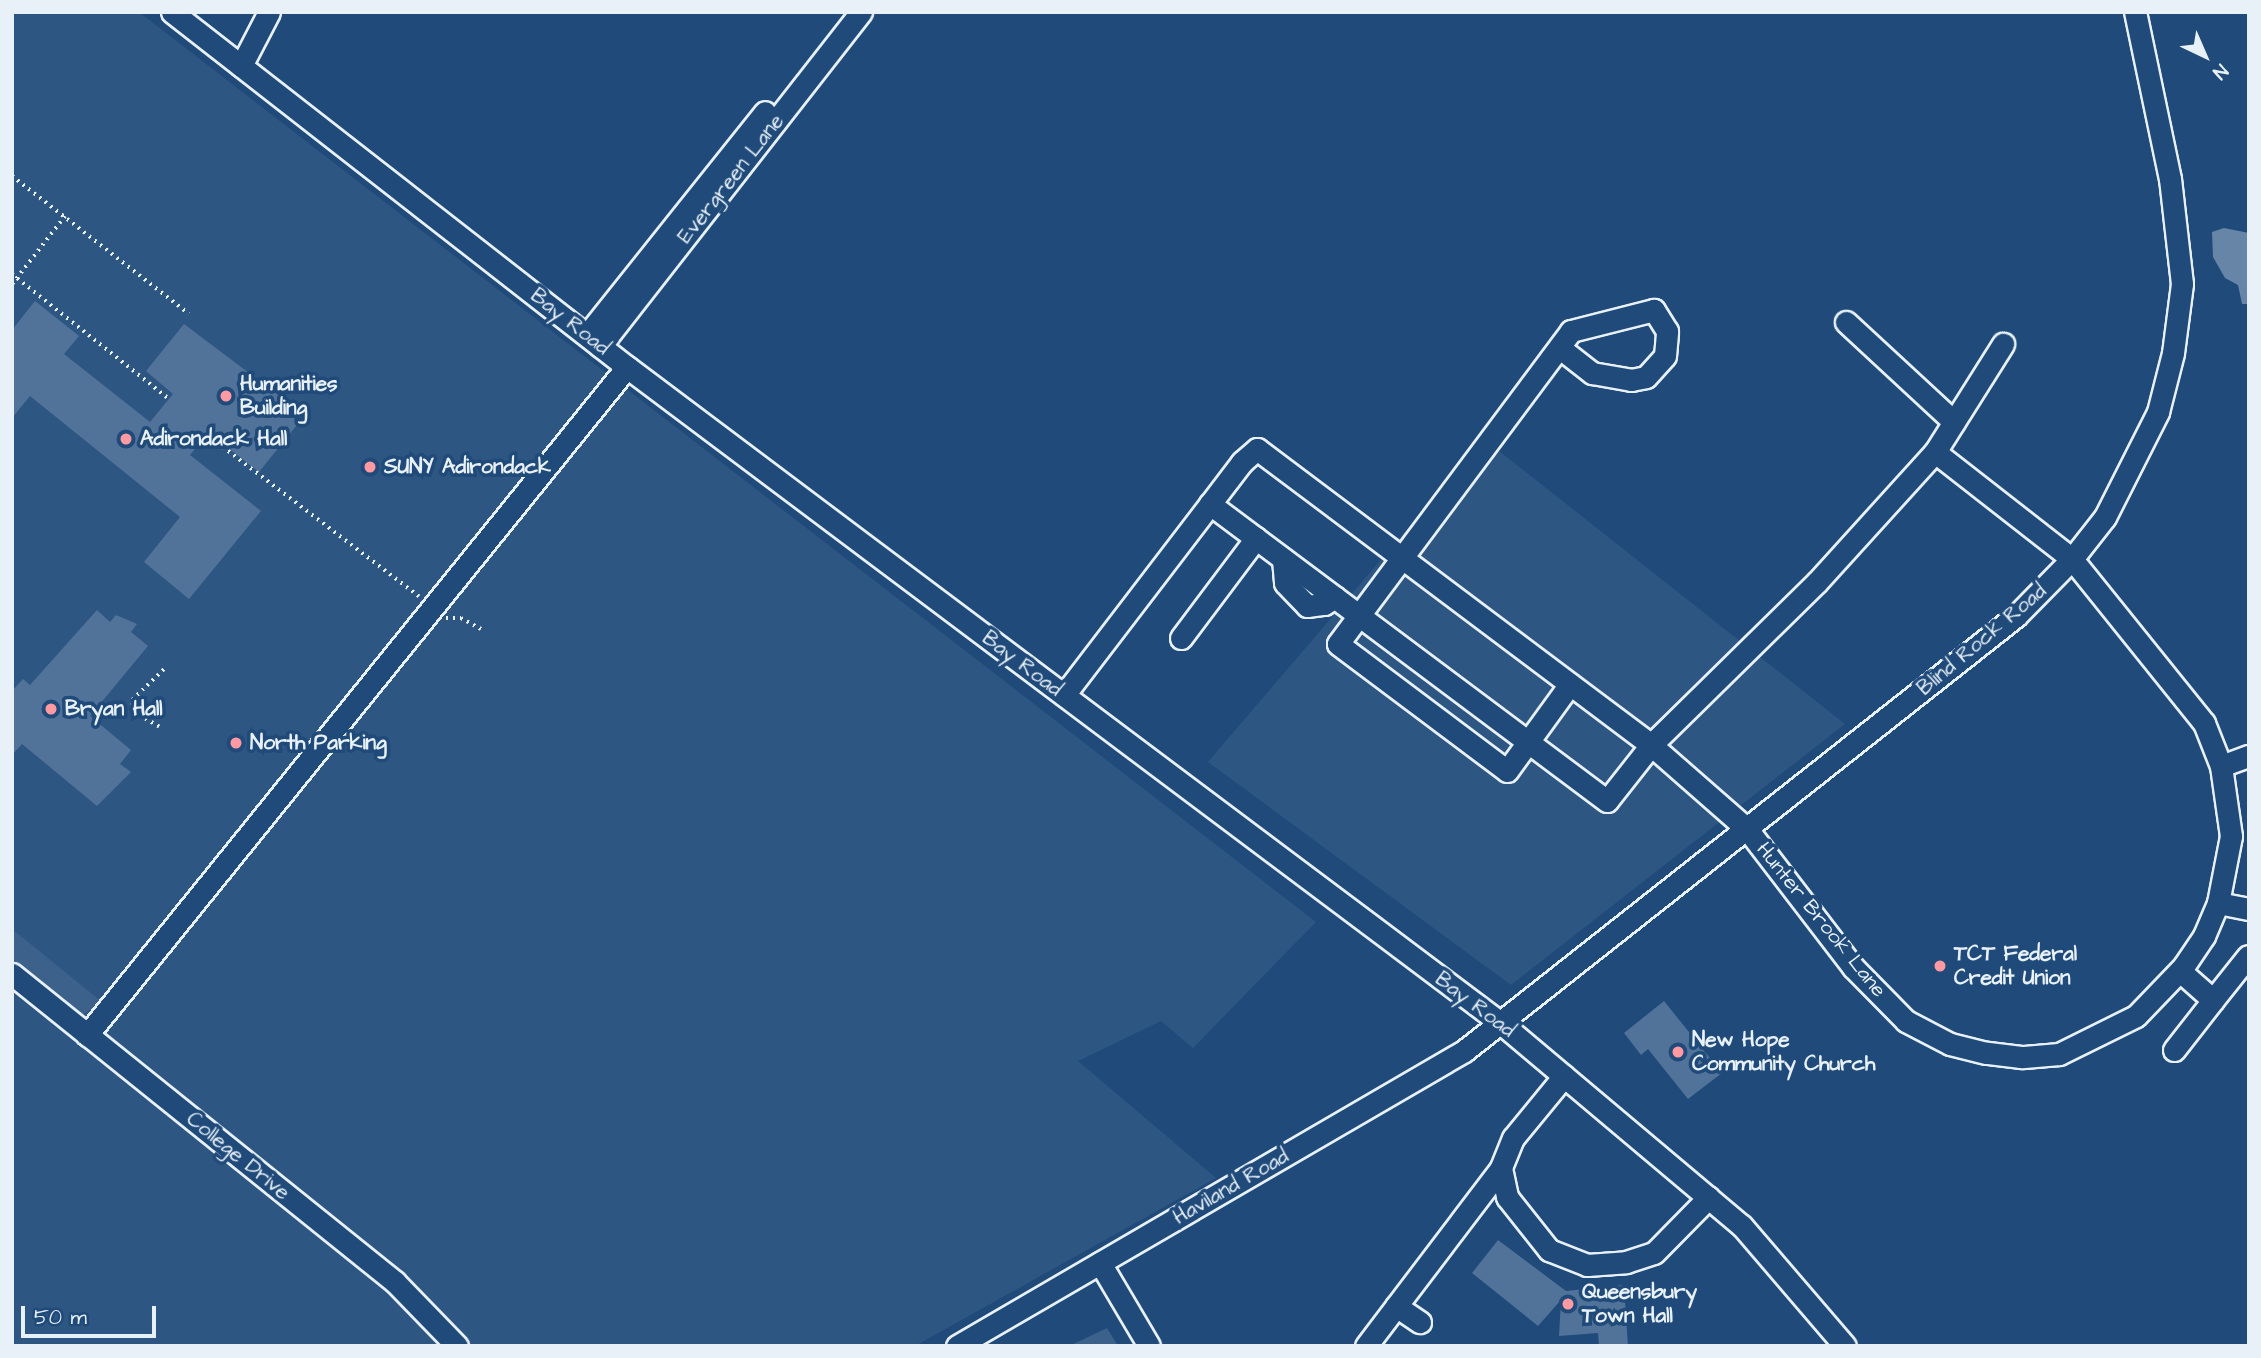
<!DOCTYPE html>
<html>
<head>
<meta charset="utf-8">
<style>
  body { margin:0 }
  #map { position:relative; width:2261px; height:1358px; overflow:hidden; background:#1f4a7a; font-family:"Architects Daughter",sans-serif }
  div>[style] { position:absolute }
  [style*='--x'] { left:calc(var(--x)*1px); top:calc(var(--y)*1px); width:calc(var(--w)*1px); rotate:calc(var(--a)*1deg) }
  .built>* { inset:0; background:#2e5683 }
  .green>* { inset:0; background:#3c628c }
  .water>* { inset:0; background:#6685a7 }
  .building>* { inset:0; background:#517399 }
  .path>* { height:3.5px; margin-top:-1.75px; transform-origin:0; background:repeating-linear-gradient(90deg,#e8f1f8 0 2px,transparent 0 7px) }
  .roads { filter:drop-shadow(2px 0 #e8f1f8) drop-shadow(-2px 0 #e8f1f8) drop-shadow(0 2px #e8f1f8) drop-shadow(0 -2px #e8f1f8) }
  .minor>* { height:21px; margin:-10.5px; padding:0 10.5px; transform-origin:10.5px; border-radius:10.5px; background:#1f4a7a }
  .dots>* { width:19px; height:19px; translate:-50% -50%; box-sizing:border-box; border:4px solid #1f4a7a; border-radius:50% }
  span { translate:-50% -50%; white-space:nowrap; text-align:center; line-height:1.15; -webkit-text-stroke:7px #1f4a7a; paint-order:stroke }
  .street-label { font-size:21px; color:#e8f1f8 }
  .poi-label { font-size:21px; color:#e8f1f8; font-weight:700 }
  .left { translate:0 -50%; text-align:left }
  .frame { position:absolute; inset:0; border:14px solid #e8f1f8; pointer-events:none }
  .north { position:absolute; left:2170px; top:21px; width:70px; height:70px; -webkit-text-stroke:5px #1f4a7a; paint-order:stroke; rotate:136deg; font-size:19px; font-weight:700; line-height:28px; text-align:center; color:#e8f1f8 }
  .north::after { content:''; display:block; margin:auto; width:24px; height:32px; background:#e8f1f8; clip-path:polygon(50% 0,100% 100%,50% 72%,0 100%) }
  .scale { position:absolute; left:21px; top:1306px; width:135px; height:32px; box-sizing:border-box; border:4px solid #e8f1f8; border-top:0; padding-left:9px; font-size:21px; line-height:24px; white-space:nowrap; color:#e8f1f8; -webkit-text-stroke:5px #1f4a7a; paint-order:stroke }
</style>
</head>
<body>
<div id="map">
  <div class="built">
    <div style="clip-path:polygon(12px 12px,139px 12px,1316px 922px,1193px 1048px,1161px 1021px,1078px 1061px,1216px 1178px,915px 1346px,12px 1346px)"></div>
    <div style="clip-path:polygon(1484px 439px,1845px 724px,1511px 985px,1208px 762px)"></div>
  </div>
  <div class="green">
    <div style="clip-path:polygon(12px 929px,102px 1002px,82px 1015px,12px 958px)"></div>
    <div style="clip-path:polygon(1107px 1328px,1118px 1346px,1069px 1346px)"></div>
  </div>
  <div class="water">
    <div style="clip-path:polygon(2224px 228px,2249px 233px,2249px 304px,2242px 304px,2238px 285px,2225px 278px,2213px 257px,2212px 232px)"></div>
  </div>
  <div class="building">
    <div style="clip-path:polygon(35px 301px,79px 336px,64px 354px,150px 422px,173px 394px,146px 371px,184px 324px,305px 415px,259px 472px,208px 432px,190px 455px,261px 511px,189px 599px,144px 562px,180px 517px,30px 396px,12px 418px,12px 330px)"></div>
    <div style="clip-path:polygon(97px 610px,110px 622px,116px 615px,137px 624px,131px 632px,148px 646px,90px 716px,131px 750px,120px 764px,131px 772px,97px 806px,22px 744px,12px 755px,12px 691px,23px 679px,30px 685px)"></div>
    <div style="clip-path:polygon(1664px 1001px,1722px 1073px,1688px 1099px,1648px 1049px,1641px 1055px,1624px 1033px)"></div>
    <div style="clip-path:polygon(1498px 1240px,1566px 1291px,1624px 1285px,1628px 1346px,1599px 1346px,1598px 1333px,1559px 1336px,1561px 1300px,1538px 1326px,1472px 1273px)"></div>
  </div>
  <div class="path">
    <div style="--x:12;--y:176;--w:224;--a:37.9"></div>
    <div style="--x:12;--y:274;--w:201;--a:38.5"></div>
    <div style="--x:12;--y:284;--w:86;--a:-52.1"></div>
    <div style="--x:206;--y:434;--w:268;--a:37.3"></div>
    <div style="--x:446;--y:618;--w:15;--a:0"></div>
    <div style="--x:461;--y:618;--w:23;--a:29"></div>
    <div style="--x:159;--y:727;--w:30;--a:-150"></div>
    <div style="--x:133;--y:712;--w:12;--a:-95"></div>
    <div style="--x:132;--y:700;--w:45;--a:-44.1"></div>
  </div>
  <div class="roads">
    <div class="minor">
      <div style="--x:172;--y:12;--w:577;--a:37.96"></div>
      <div style="--x:627;--y:367;--w:1094;--a:36.9"></div>
      <div style="--x:1502;--y:1024;--w:314;--a:40.1"></div>
      <div style="--x:1742;--y:1226;--w:158;--a:49.4"></div>
      <div style="--x:241;--y:66;--w:61;--a:-62.6"></div>
      <div style="--x:1846;--y:322;--w:147;--a:42.8"></div>
      <div style="--x:587;--y:335;--w:285;--a:-51.4"></div>
      <div style="--x:600;--y:346;--w:424;--a:-52"></div>
      <div style="--x:1560;--y:348;--w:41;--a:38"></div>
      <div style="--x:1592;--y:373;--w:40;--a:10"></div>
      <div style="--x:1631;--y:380;--w:15;--a:-11"></div>
      <div style="--x:1646;--y:377;--w:28;--a:-48"></div>
      <div style="--x:1665;--y:356;--w:25;--a:-85"></div>
      <div style="--x:1667;--y:331;--w:25;--a:-122"></div>
      <div style="--x:1654;--y:310;--w:86;--a:165.8"></div>
      <div style="--x:1571;--y:331;--w:390;--a:126.7"></div>
      <div style="--x:1338;--y:644;--w:211;--a:36.9"></div>
      <div style="--x:1507;--y:771;--w:107;--a:-54.1"></div>
      <div style="--x:1935;--y:452;--w:174;--a:38"></div>
      <div style="--x:2072;--y:559;--w:211;--a:51.2"></div>
      <div style="--x:2204;--y:723;--w:46;--a:68.4"></div>
      <div style="--x:2221;--y:766;--w:71;--a:81.9"></div>
      <div style="--x:2231;--y:836;--w:68;--a:101"></div>
      <div style="--x:2218;--y:903;--w:36;--a:113"></div>
      <div style="--x:2204;--y:936;--w:36;--a:124"></div>
      <div style="--x:2184;--y:966;--w:69;--a:133.8"></div>
      <div style="--x:2136;--y:1016;--w:86;--a:153.7"></div>
      <div style="--x:2059;--y:1054;--w:38;--a:175"></div>
      <div style="--x:2021;--y:1057;--w:35;--a:-173"></div>
      <div style="--x:1986;--y:1053;--w:37;--a:-166"></div>
      <div style="--x:1950;--y:1044;--w:50;--a:-152.4"></div>
      <div style="--x:1906;--y:1021;--w:76;--a:-134.5"></div>
      <div style="--x:1853;--y:967;--w:174;--a:-127.5"></div>
      <div style="--x:1747;--y:829;--w:128;--a:-138.8"></div>
      <div style="--x:1651;--y:745;--w:233;--a:-44.5"></div>
      <div style="--x:1817;--y:582;--w:176;--a:-47.8"></div>
      <div style="--x:1935;--y:452;--w:128;--a:-57.8"></div>
      <div style="--x:1283;--y:559;--w:24;--a:85"></div>
      <div style="--x:1285;--y:583;--w:32;--a:46"></div>
      <div style="--x:1307;--y:606;--w:17;--a:-7"></div>
      <div style="--x:1324;--y:604;--w:13;--a:-32"></div>
      <div style="--x:1181;--y:638;--w:125;--a:-53.1"></div>
      <div style="--x:1064;--y:695;--w:240;--a:-52.6"></div>
      <div style="--x:1210;--y:504;--w:53;--a:-52.7"></div>
      <div style="--x:1242;--y:462;--w:20;--a:-41"></div>
      <div style="--x:1257;--y:449;--w:493;--a:36.9"></div>
      <div style="--x:1651;--y:745;--w:71;--a:128.2"></div>
      <div style="--x:1607;--y:801;--w:496;--a:-143.2"></div>
      <div style="--x:2221;--y:766;--w:30;--a:-20"></div>
      <div style="--x:2218;--y:903;--w:32;--a:11"></div>
      <div style="--x:12;--y:974;--w:491;--a:38.8"></div>
      <div style="--x:395;--y:1282;--w:89;--a:45.9"></div>
      <div style="--x:2213;--y:1000;--w:56;--a:-51.5"></div>
      <div style="--x:87;--y:1035;--w:859;--a:-51.05"></div>
      <div style="--x:2174;--y:1050;--w:63;--a:-52"></div>
      <div style="--x:2213;--y:1000;--w:44;--a:-138.7"></div>
      <div style="--x:1564;--y:1076;--w:80;--a:129.4"></div>
      <div style="--x:1513;--y:1138;--w:32;--a:112"></div>
      <div style="--x:1501;--y:1168;--w:30;--a:78"></div>
      <div style="--x:1507;--y:1197;--w:68;--a:51.6"></div>
      <div style="--x:1549;--y:1250;--w:41;--a:21.5"></div>
      <div style="--x:1587;--y:1265;--w:39;--a:-4"></div>
      <div style="--x:1626;--y:1262;--w:29;--a:-18"></div>
      <div style="--x:1654;--y:1253;--w:78;--a:-45.5"></div>
      <div style="--x:1100;--y:1263;--w:96;--a:59.4"></div>
      <div style="--x:1396;--y:1306;--w:29;--a:34"></div>
      <div style="--x:957;--y:1346;--w:587;--a:-30.19"></div>
      <div style="--x:1464;--y:1051;--w:703;--a:-38.24"></div>
      <div style="--x:2016;--y:616;--w:80;--a:-45.5"></div>
      <div style="--x:2072;--y:559;--w:53;--a:-51.8"></div>
      <div style="--x:2105;--y:517;--w:118;--a:-63.2"></div>
      <div style="--x:2158;--y:412;--w:61;--a:-75.7"></div>
      <div style="--x:2173;--y:353;--w:70;--a:-82.6"></div>
      <div style="--x:2182;--y:284;--w:106;--a:-96.5"></div>
      <div style="--x:2170;--y:179;--w:171;--a:-101.8"></div>
      <div style="--x:1366;--y:1346;--w:223;--a:-52.8"></div>
    </div>
  </div>
  <div class="dots">
    <div style="left:226px;top:396px;background:#ff9aa2"></div>
    <div style="left:126px;top:439px;background:#ff9aa2"></div>
    <div style="left:370px;top:467px;background:#ff9aa2"></div>
    <div style="left:51px;top:709px;background:#ff9aa2"></div>
    <div style="left:236px;top:743px;background:#ff9aa2"></div>
    <div style="left:1940px;top:966px;background:#ff9aa2"></div>
    <div style="left:1678px;top:1052px;background:#ff9aa2"></div>
    <div style="left:1568px;top:1304px;background:#ff9aa2"></div>
  </div>
  <div class="street-label">
    <span style="left:731px;top:179px;rotate:-52deg">Evergreen Lane</span>
    <span style="left:570px;top:322px;rotate:38deg">Bay Road</span>
    <span style="left:1982px;top:640px;rotate:-40deg">Blind Rock Road</span>
    <span style="left:1022px;top:664px;rotate:37deg">Bay Road</span>
    <span style="left:1821px;top:920px;rotate:51deg">Hunter Brook Lane</span>
    <span style="left:1475px;top:1005px;rotate:37deg">Bay Road</span>
    <span style="left:238px;top:1156px;rotate:39deg">College Drive</span>
    <span style="left:1231px;top:1187px;rotate:-30deg">Haviland Road</span>
  </div>
  <div class="poi-label">
    <span class="left" style="left:240px;top:396px">Humanities<br>Building</span>
    <span class="left" style="left:140px;top:439px">Adirondack Hall</span>
    <span class="left" style="left:384px;top:467px">SUNY Adirondack</span>
    <span class="left" style="left:65px;top:709px">Bryan Hall</span>
    <span class="left" style="left:250px;top:743px">North Parking</span>
    <span class="left" style="left:1954px;top:966px">TCT Federal<br>Credit Union</span>
    <span class="left" style="left:1692px;top:1052px">New Hope<br>Community Church</span>
    <span class="left" style="left:1582px;top:1304px">Queensbury<br>Town Hall</span>
  </div>
  <div class="frame"></div>
  <div class="north">N</div>
  <div class="scale">50 m</div>
</div>
</body>
</html>
